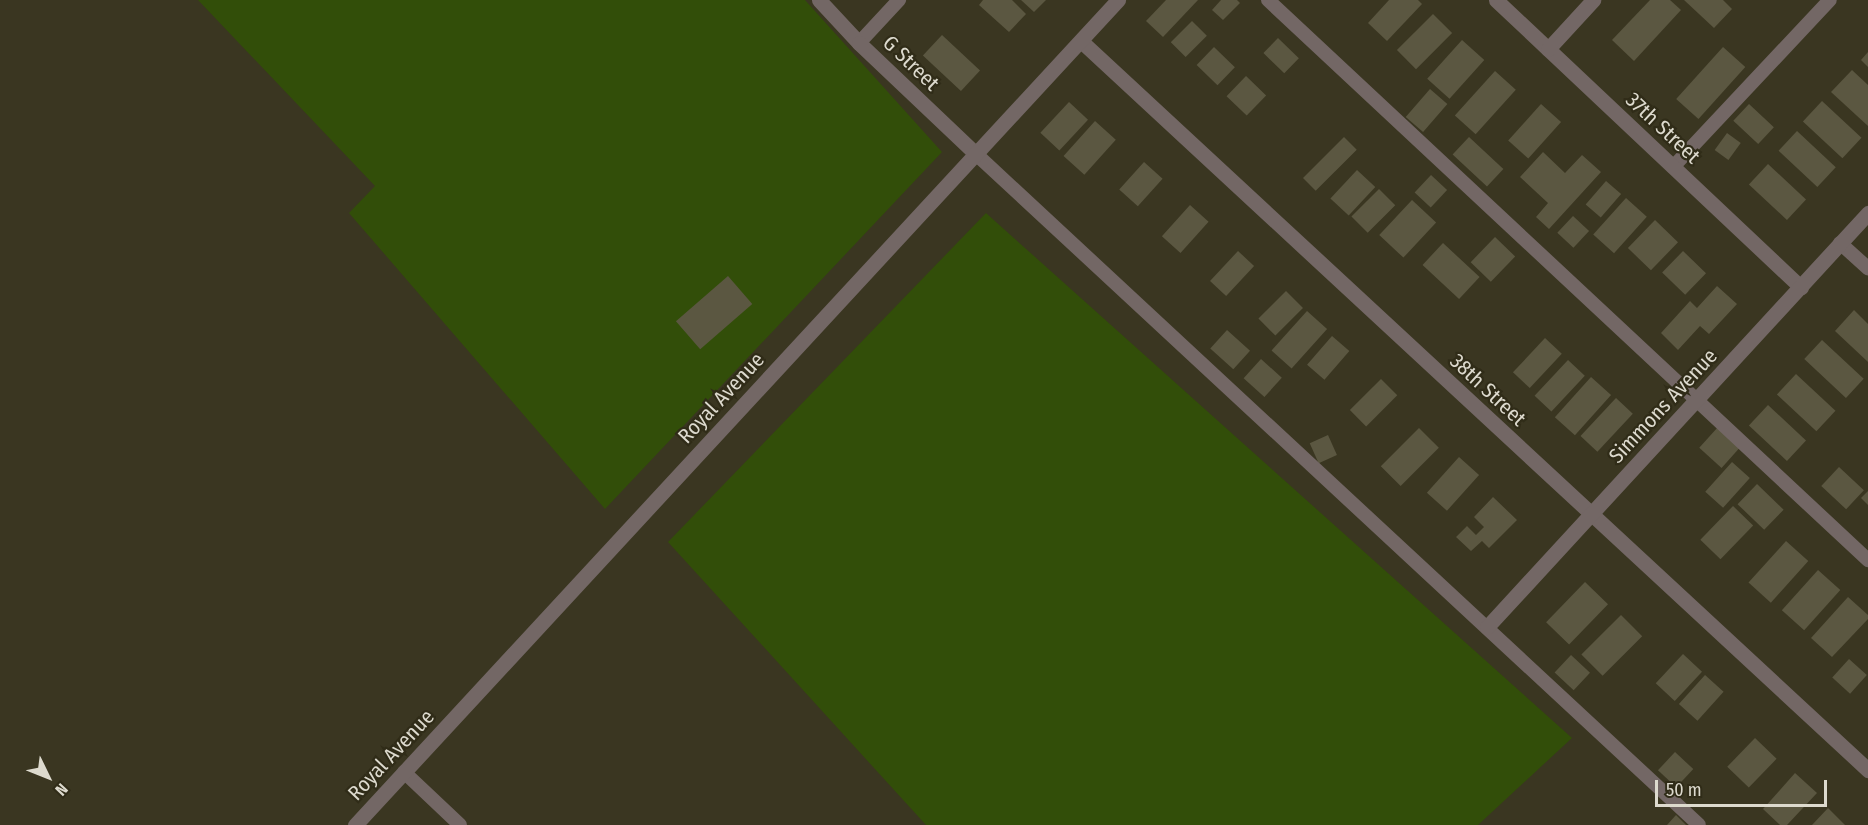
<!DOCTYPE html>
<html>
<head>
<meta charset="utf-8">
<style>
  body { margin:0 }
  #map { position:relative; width:1868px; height:825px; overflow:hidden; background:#3a3621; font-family:"Fira Sans Condensed",sans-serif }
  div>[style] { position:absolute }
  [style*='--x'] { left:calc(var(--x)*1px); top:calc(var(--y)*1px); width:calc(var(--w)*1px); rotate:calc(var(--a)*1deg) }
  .green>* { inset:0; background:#324e09 }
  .building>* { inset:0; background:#5b5741; transform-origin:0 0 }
  .lane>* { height:14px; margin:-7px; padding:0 7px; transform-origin:7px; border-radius:7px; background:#736765 }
  .street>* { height:15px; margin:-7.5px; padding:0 7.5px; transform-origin:7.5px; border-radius:7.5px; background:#736765 }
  span { translate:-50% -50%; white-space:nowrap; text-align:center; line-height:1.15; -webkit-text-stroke:4.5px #302c18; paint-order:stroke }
  .street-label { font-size:21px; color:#dddace }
  .north { position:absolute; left:18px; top:747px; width:60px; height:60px; -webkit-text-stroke:4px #302c18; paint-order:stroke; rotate:133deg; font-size:16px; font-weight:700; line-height:24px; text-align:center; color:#dddace }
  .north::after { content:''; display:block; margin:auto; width:21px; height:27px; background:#dddace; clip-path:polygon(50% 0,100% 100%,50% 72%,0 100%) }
  .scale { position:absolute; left:1655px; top:780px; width:172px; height:27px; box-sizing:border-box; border:3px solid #dddace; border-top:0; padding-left:8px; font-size:18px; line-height:21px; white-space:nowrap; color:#dddace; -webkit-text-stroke:4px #302c18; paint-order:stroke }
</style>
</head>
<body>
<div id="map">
  <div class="green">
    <div style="clip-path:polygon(198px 0,805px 0,942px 152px,605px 509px,349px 213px,375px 186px)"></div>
    <div style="clip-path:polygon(986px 213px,1572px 738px,1478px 825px,926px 825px,668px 542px)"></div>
  </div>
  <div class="building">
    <div style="clip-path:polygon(983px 0,1012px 0,1026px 14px,1009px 32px,979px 5px)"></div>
    <div style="clip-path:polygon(1021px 0,1046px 0,1034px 12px)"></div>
    <div style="clip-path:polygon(1166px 0,1198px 0,1163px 37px,1146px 21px)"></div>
    <div style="clip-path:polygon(1221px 0,1237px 0,1240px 3px,1223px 20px,1212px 10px)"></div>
    <div style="clip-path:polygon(1389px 0,1418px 0,1422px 4px,1387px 41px,1368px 23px)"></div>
    <div style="clip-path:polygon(1650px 0,1670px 0,1681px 10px,1634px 61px,1612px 40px)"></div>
    <div style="clip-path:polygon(1684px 0,1723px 0,1732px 9px,1714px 28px)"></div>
    <div style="left:1433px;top:14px;width:27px;height:51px;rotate:45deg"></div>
    <div style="left:1192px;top:21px;width:21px;height:30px;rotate:45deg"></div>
    <div style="left:942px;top:35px;width:52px;height:28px;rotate:43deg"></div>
    <div style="left:1278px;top:38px;width:29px;height:21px;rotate:44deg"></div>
    <div style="left:1462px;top:40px;width:30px;height:52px;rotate:42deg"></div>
    <div style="left:1214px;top:47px;width:29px;height:25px;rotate:44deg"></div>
    <div style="left:1723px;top:47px;width:30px;height:70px;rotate:42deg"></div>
    <div style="clip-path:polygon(1868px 52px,1868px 67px,1861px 60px)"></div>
    <div style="clip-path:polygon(1852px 70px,1868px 85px,1868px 126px,1831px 92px)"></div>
    <div style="left:1495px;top:71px;width:28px;height:60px;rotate:42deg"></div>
    <div style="left:1246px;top:76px;width:28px;height:28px;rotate:44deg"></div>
    <div style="left:1430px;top:89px;width:23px;height:37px;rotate:41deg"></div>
    <div style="left:1822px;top:101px;width:54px;height:28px;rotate:43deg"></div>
    <div style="left:1069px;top:102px;width:26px;height:42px;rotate:43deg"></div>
    <div style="left:1541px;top:104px;width:27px;height:49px;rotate:42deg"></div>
    <div style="left:1749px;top:104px;width:34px;height:23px;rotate:43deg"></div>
    <div style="left:1095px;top:121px;width:28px;height:47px;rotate:42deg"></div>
    <div style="left:1797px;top:131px;width:53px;height:27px;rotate:43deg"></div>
    <div style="left:1727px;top:133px;width:17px;height:21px;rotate:36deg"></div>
    <div style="left:1344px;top:137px;width:18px;height:58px;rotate:45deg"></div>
    <div style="left:1469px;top:137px;width:47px;height:24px;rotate:43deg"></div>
    <div style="clip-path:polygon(1543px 152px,1565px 173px,1582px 155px,1601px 172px,1549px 229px,1536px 217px,1548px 203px,1520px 177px)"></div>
    <div style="left:1144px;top:162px;width:25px;height:37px;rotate:42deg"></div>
    <div style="left:1768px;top:164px;width:52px;height:28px;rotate:43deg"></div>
    <div style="left:1357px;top:170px;width:25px;height:39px;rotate:43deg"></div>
    <div style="left:1431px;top:175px;width:22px;height:24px;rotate:43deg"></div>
    <div style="left:1606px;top:181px;width:20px;height:31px;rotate:41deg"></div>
    <div style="left:1379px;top:189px;width:23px;height:39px;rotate:45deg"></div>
    <div style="left:1626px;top:198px;width:28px;height:49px;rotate:42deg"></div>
    <div style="left:1412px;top:200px;width:33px;height:48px;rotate:43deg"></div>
    <div style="left:1190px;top:205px;width:25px;height:42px;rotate:42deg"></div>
    <div style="left:1573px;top:216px;width:22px;height:23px;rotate:43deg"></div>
    <div style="left:1655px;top:220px;width:32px;height:39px;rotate:44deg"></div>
    <div style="left:1495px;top:237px;width:28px;height:35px;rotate:44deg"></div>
    <div style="left:1443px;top:243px;width:50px;height:30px;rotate:43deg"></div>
    <div style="left:1238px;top:251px;width:22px;height:41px;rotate:43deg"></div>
    <div style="left:1683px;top:251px;width:32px;height:30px;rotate:44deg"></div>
    <div style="left:728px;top:276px;width:37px;height:69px;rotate:49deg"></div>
    <div style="clip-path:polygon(1717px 286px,1737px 304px,1709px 334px,1700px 326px,1678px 350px,1661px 333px,1690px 301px,1697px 308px)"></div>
    <div style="left:1286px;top:291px;width:24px;height:39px;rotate:45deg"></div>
    <div style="clip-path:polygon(1854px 310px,1868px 324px,1868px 362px,1835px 331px)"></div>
    <div style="left:1307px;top:311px;width:27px;height:53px;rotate:42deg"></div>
    <div style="left:1227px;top:330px;width:31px;height:25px;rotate:42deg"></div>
    <div style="left:1332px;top:336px;width:23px;height:38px;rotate:41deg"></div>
    <div style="left:1545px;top:338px;width:23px;height:47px;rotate:43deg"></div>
    <div style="left:1822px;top:340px;width:57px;height:26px;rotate:43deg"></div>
    <div style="left:1261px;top:359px;width:28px;height:26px;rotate:42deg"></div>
    <div style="left:1568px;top:360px;width:23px;height:49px;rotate:43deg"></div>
    <div style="left:1796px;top:374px;width:54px;height:28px;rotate:43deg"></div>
    <div style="left:1591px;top:377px;width:27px;height:54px;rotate:42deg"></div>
    <div style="left:1381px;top:379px;width:23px;height:44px;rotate:45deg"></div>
    <div style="left:1616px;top:398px;width:23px;height:52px;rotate:43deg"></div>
    <div style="left:1768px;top:405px;width:52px;height:28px;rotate:43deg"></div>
    <div style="left:1718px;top:427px;width:30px;height:28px;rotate:42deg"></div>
    <div style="left:1419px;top:428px;width:28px;height:54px;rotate:45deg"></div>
    <div style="left:1328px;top:435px;width:22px;height:20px;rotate:66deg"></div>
    <div style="left:1459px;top:457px;width:27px;height:48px;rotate:42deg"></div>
    <div style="left:1732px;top:462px;width:24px;height:40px;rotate:42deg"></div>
    <div style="left:1839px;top:467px;width:34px;height:26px;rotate:43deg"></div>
    <div style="left:1757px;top:484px;width:37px;height:28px;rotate:44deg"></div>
    <div style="clip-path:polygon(1868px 491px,1868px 505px,1861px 498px)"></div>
    <div style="clip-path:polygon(1493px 497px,1517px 520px,1489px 548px,1482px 541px,1471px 551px,1456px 537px,1467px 526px,1476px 535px,1484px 527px,1474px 517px)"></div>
    <div style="left:1733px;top:506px;width:28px;height:47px;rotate:44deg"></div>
    <div style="left:1786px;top:541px;width:30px;height:56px;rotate:42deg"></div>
    <div style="left:1818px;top:570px;width:30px;height:54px;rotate:42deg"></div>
    <div style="left:1585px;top:582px;width:32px;height:56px;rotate:44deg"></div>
    <div style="clip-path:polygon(1848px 597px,1868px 615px,1868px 619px,1832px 657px,1811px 638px)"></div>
    <div style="left:1621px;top:615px;width:30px;height:56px;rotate:45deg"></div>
    <div style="left:1683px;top:654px;width:26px;height:40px;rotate:43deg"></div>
    <div style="left:1571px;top:655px;width:26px;height:24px;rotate:43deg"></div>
    <div style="left:1849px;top:659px;width:24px;height:25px;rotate:42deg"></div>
    <div style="left:1705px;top:675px;width:25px;height:39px;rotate:42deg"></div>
    <div style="left:1755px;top:738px;width:30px;height:40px;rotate:44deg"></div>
    <div style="left:1675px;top:752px;width:25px;height:25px;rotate:43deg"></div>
    <div style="clip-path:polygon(1795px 773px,1817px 793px,1787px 825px,1780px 825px,1763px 809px)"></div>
    <div style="clip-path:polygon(1828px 808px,1845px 825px,1812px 825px)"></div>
    <div style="clip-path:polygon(1676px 815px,1686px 825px,1667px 825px)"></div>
  </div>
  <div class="lane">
    <div style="--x:1268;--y:0;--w:821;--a:43.03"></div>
    <div style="--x:859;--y:43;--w:59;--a:-47.1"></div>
    <div style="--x:976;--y:154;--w:986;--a:42.86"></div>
    <div style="--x:1673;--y:167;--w:229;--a:-46.8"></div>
    <div style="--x:1840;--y:243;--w:38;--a:42"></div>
    <div style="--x:404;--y:772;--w:77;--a:43.4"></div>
  </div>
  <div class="street">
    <div style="--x:819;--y:0;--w:59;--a:47.1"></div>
    <div style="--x:859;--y:43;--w:161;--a:43.5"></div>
    <div style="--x:1496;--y:0;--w:419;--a:43.3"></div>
    <div style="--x:1081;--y:41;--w:1073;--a:42.81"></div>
    <div style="--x:1548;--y:49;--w:67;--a:-47.4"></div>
    <div style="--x:1487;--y:627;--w:563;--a:-47.38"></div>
    <div style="--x:355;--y:825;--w:1124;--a:-47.24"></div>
  </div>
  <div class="street-label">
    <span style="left:911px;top:63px;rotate:44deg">G Street</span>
    <span style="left:1663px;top:128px;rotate:43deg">37th Street</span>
    <span style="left:1488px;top:390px;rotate:43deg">38th Street</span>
    <span style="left:721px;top:398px;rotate:-47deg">Royal Avenue</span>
    <span style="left:1663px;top:406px;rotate:-47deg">Simmons Avenue</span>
    <span style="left:391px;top:755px;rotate:-47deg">Royal Avenue</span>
  </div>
  <div class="north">N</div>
  <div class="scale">50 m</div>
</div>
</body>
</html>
